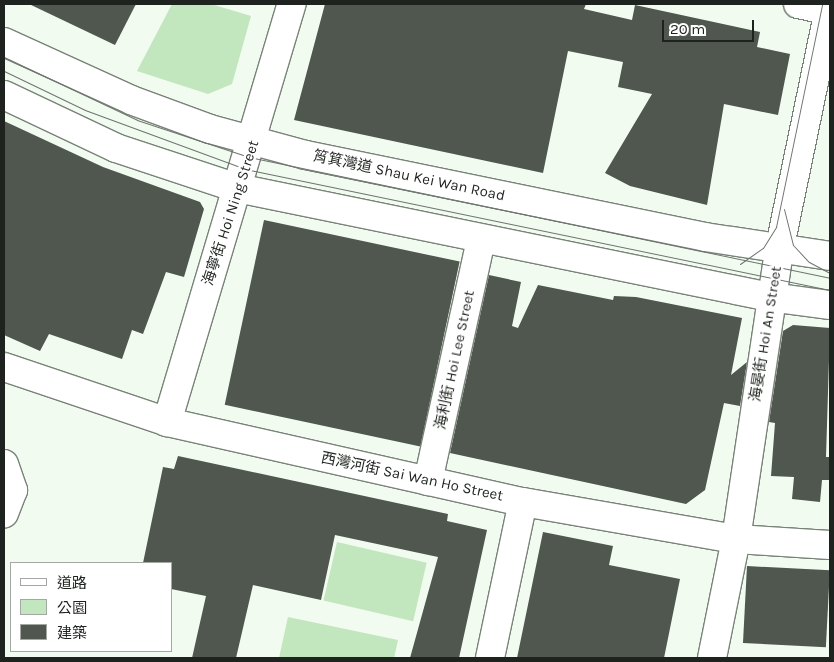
<!DOCTYPE html>
<html>
<head>
<meta charset="utf-8">
<style>
  body { margin:0 }
  #map { position:relative; width:834px; height:662px; overflow:hidden; background:#f1fbf0; font-family:Karla,"Noto Sans TC",sans-serif }
  div>[style] { position:absolute }
  [style*='--x'] { left:calc(var(--x)*1px); top:calc(var(--y)*1px); width:calc(var(--w)*1px); rotate:calc(var(--a)*1deg) }
  .green>* { inset:0; background:#c2e6bd; transform-origin:0 0 }
  .building>* { inset:0; background:#4f574e; transform-origin:0 0 }
  .roads { filter:drop-shadow(1px 0 #798278) drop-shadow(-1px 0 #798278) drop-shadow(0 1px #798278) drop-shadow(0 -1px #798278) }
  .minor>* { height:28px; margin:-14px; padding:0 14px; transform-origin:14px; border-radius:14px; background:#fff }
  .major>* { height:28px; margin:-14px; padding:0 14px; transform-origin:14px; border-radius:14px; background:#fff }
  .tram>* { height:1px; margin:-0.5px; padding:0 0.5px; transform-origin:0.5px; border-radius:0.5px; background:#6e746e }
  span { translate:-50% -50%; white-space:nowrap; text-align:center; line-height:1.15; -webkit-text-stroke:5px #fff; paint-order:stroke }
  .street-label { font-size:15px; color:#1f231f }
  .frame { position:absolute; inset:0; border:5px solid #1f231f; pointer-events:none }
  .legend { position:absolute; left:10px; top:562px; width:162px; height:90px; box-sizing:border-box; background:#fff; border:1px solid #a5a7a5; margin:0; padding:6px 9px; list-style:none; font-size:15px; color:#1f231f }
  .legend li { display:flex; align-items:center; gap:10px; height:25px }
  .legend b { width:25px; border:1px solid #a5a7a5 }
  .scale { position:absolute; left:662px; top:20px; width:92px; height:22px; box-sizing:border-box; border:2px solid #1f231f; border-top:0; padding-left:6px; font-size:15px; line-height:18px; white-space:nowrap; color:#1f231f; -webkit-text-stroke:4px #fff; paint-order:stroke }
</style>
</head>
<body>
<div id="map">
  <div class="green">
    <div style="clip-path:polygon(172px 4px,211px 4px,251px 16px,232px 84px,208px 94px,137px 71px)"></div>
    <div style="left:337px;top:542px;width:92px;height:60px;rotate:13deg"></div>
    <div style="clip-path:polygon(288px 617px,398px 640px,394px 658px,279px 658px)"></div>
  </div>
  <div class="building">
    <div style="clip-path:polygon(29px 4px,136px 4px,115px 45px)"></div>
    <div style="clip-path:polygon(325px 4px,586px 4px,584px 9px,632px 20px,635px 5px,760px 32px,757px 47px,790px 54px,778px 115px,724px 104px,707px 205px,630px 186px,605px 173px,652px 94px,618px 87px,623px 62px,568px 51px,543px 173px,294px 120px)"></div>
    <div style="clip-path:polygon(4px 121px,103px 167px,200px 202px,204px 209px,184px 277px,166px 272px,143px 334px,132px 330px,122px 359px,49px 334px,40px 351px,4px 335px)"></div>
    <div style="left:264px;top:220px;width:200px;height:189px;rotate:12deg"></div>
    <div style="clip-path:polygon(489px 275px,521px 282px,512px 326px,518px 328px,538px 285px,613px 300px,614px 296px,636px 297px,742px 318px,731px 375px,747px 362px,740px 406px,724px 403px,705px 490px,686px 504px,450px 453px)"></div>
    <div style="clip-path:polygon(793px 325px,830px 328px,826px 457px,830px 457px,830px 480px,822px 480px,820px 502px,792px 499px,794px 477px,771px 476px,775px 423px,769px 422px,783px 331px)"></div>
    <div style="clip-path:polygon(178px 456px,448px 514px,447px 521px,487px 530px,459px 658px,410px 658px,438px 557px,335px 535px,321px 600px,253px 585px,236px 658px,192px 658px,206px 596px,171px 589px,171px 563px,143px 563px,163px 467px,174px 469px)"></div>
    <div style="clip-path:polygon(543px 532px,613px 546px,609px 565px,680px 579px,664px 658px,517px 658px)"></div>
    <div style="left:747px;top:566px;width:83px;height:77px;rotate:3deg"></div>
  </div>
  <div class="roads">
    <div class="minor">
      <div style="--x:798;--y:4;--w:33;--a:12"></div>
      <div style="--x:4;--y:367;--w:172;--a:18.6"></div>
      <div style="--x:167;--y:422;--w:365;--a:12.7"></div>
      <div style="--x:523;--y:502;--w:216;--a:9.9"></div>
      <div style="--x:736;--y:539;--w:94;--a:3.7"></div>
      <div style="--x:167;--y:422;--w:436;--a:-73.4"></div>
      <div style="--x:4;--y:464;--w:28;--a:71"></div>
      <div style="--x:13;--y:490;--w:25;--a:111"></div>
      <div style="--x:428;--y:481;--w:248;--a:-77.6"></div>
      <div style="--x:490;--y:658;--w:159;--a:-78.1"></div>
      <div style="--x:712;--y:658;--w:121;--a:-78.6"></div>
      <div style="--x:736;--y:539;--w:291;--a:-81.5"></div>
      <div style="--x:779;--y:251;--w:246;--a:-78.3"></div>
    </div>
    <div class="major">
      <div style="--x:4;--y:42;--w:140;--a:24.5"></div>
      <div style="--x:131;--y:100;--w:84;--a:20.2"></div>
      <div style="--x:210;--y:129;--w:99;--a:15.2"></div>
      <div style="--x:306;--y:155;--w:407;--a:11.6"></div>
      <div style="--x:705;--y:237;--w:126;--a:8.6"></div>
      <div style="--x:4;--y:95;--w:124;--a:25.3"></div>
      <div style="--x:116;--y:148;--w:127;--a:18.3"></div>
      <div style="--x:237;--y:188;--w:544;--a:11.56"></div>
      <div style="--x:770;--y:297;--w:61;--a:7.6"></div>
    </div>
  </div>
  <div class="tram">
    <div style="--x:4;--y:57;--w:147;--a:25.3"></div>
    <div style="--x:137;--y:120;--w:118;--a:18.3"></div>
    <div style="--x:249;--y:157;--w:593;--a:11.76"></div>
    <div style="--x:4;--y:71;--w:90;--a:25.7"></div>
    <div style="--x:85;--y:110;--w:171;--a:20.2"></div>
    <div style="--x:245;--y:169;--w:597;--a:11.69"></div>
    <div style="--x:784;--y:209;--w:37;--a:76"></div>
    <div style="--x:793;--y:245;--w:23;--a:47"></div>
    <div style="--x:809;--y:262;--w:24;--a:28"></div>
    <div style="--x:740;--y:264;--w:28;--a:-35"></div>
    <div style="--x:763;--y:248;--w:25;--a:-58"></div>
    <div style="--x:776;--y:227;--w:228;--a:-78.3"></div>
  </div>
  <div class="street-label">
    <span style="left:409px;top:176px;rotate:12deg">筲箕灣道 Shau Kei Wan Road</span>
    <span style="left:231px;top:213px;rotate:-72deg">海寧街 Hoi Ning Street</span>
    <span style="left:766px;top:334px;rotate:-81deg">海晏街 Hoi An Street</span>
    <span style="left:455px;top:360px;rotate:-78deg">海利街 Hoi Lee Street</span>
    <span style="left:412px;top:477px;rotate:12deg">西灣河街 Sai Wan Ho Street</span>
  </div>
  <div class="frame"></div>
  <ul class="legend">
  <li><b style="height:6px;background:#fff"></b>道路</li>
  <li><b style="height:14px;background:#c2e6bd"></b>公園</li>
  <li><b style="height:14px;background:#4f574e"></b>建築</li>
  </ul>
  <div class="scale">20 m</div>
</div>
</body>
</html>
